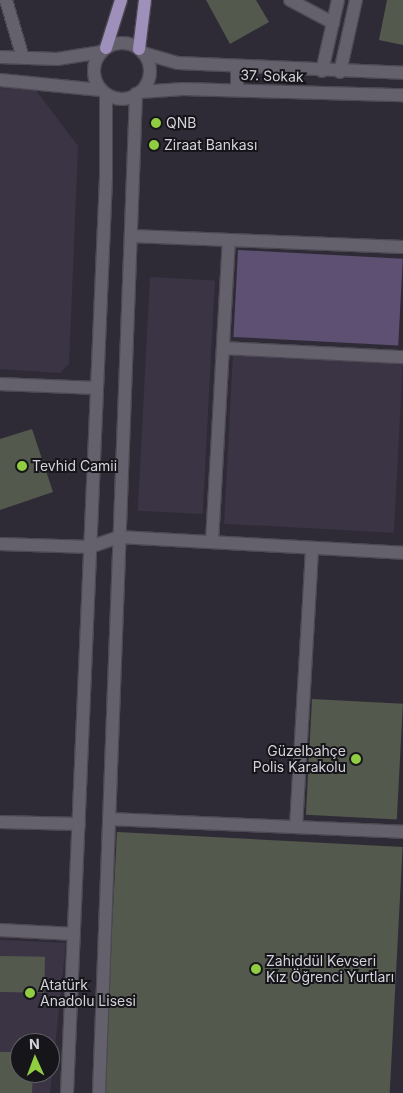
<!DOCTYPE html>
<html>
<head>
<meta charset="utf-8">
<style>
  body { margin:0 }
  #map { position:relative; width:403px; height:1093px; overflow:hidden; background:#2f2b36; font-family:Inter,sans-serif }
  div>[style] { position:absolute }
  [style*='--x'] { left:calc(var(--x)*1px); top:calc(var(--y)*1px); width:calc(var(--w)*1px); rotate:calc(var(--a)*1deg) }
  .built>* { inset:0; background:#3a3445; transform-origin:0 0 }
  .green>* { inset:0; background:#5d5073; transform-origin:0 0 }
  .building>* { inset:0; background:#53594d; transform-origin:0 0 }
  .roads { filter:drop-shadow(1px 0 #4c4953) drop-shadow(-1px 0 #4c4953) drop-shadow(0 1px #4c4953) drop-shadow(0 -1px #4c4953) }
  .street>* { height:12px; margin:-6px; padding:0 6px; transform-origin:6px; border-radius:6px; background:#64606c }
  .secondary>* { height:12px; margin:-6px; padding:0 6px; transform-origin:6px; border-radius:6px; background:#64606c }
  .secondary>.ring { margin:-6px; padding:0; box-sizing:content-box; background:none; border:12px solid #64606c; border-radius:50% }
  .primary>* { height:12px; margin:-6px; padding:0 6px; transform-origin:6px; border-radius:6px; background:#9f90bb }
  .dots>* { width:14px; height:14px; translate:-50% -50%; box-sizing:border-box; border:2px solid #16151a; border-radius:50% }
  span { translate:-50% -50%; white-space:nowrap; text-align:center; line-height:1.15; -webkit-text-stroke:4px #16151a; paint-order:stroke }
  .street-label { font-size:14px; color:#d5d2da }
  .poi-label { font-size:14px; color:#d5d2da }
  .left { translate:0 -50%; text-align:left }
  .right { translate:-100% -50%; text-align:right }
  .north { position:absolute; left:10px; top:1033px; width:50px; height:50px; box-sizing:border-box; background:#16151a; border:1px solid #626167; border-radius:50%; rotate:358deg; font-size:14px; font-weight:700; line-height:20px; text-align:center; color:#d5d2da }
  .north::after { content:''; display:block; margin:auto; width:18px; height:22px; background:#90cd41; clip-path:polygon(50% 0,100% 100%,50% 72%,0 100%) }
</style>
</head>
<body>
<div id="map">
  <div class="built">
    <div style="clip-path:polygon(0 88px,35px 89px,78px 146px,69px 364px,60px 373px,0 369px)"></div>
    <div style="left:150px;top:277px;width:65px;height:234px;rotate:3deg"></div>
    <div style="left:233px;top:354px;width:170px;height:170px;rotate:3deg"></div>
    <div style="clip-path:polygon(evenodd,0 940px,66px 943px,50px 1093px,0 1093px,0 940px,20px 1043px,50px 1043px,50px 1073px,20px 1073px,20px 1043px)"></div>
  </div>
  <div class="green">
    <div style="left:238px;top:250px;width:165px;height:87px;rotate:3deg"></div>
  </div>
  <div class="building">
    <div style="clip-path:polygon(206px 0,256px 0,269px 22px,230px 44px)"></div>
    <div style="clip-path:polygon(387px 0,403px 0,403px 45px,379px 40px)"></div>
    <div style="clip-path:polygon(32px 429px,53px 492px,0 510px,0 439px)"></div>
    <div style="left:312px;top:699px;width:91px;height:116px;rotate:3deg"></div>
    <div style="left:117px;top:832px;width:286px;height:261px;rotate:3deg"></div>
    <div style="left:0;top:956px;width:45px;height:36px;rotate:1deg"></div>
    <div style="clip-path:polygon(0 1052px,20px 1052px,20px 1073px,33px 1073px,32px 1093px,0 1093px)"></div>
  </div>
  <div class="roads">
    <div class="street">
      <div style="--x:6;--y:0;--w:60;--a:73.7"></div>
      <div style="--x:290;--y:0;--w:49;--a:28.1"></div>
      <div style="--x:322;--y:71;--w:73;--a:-77.3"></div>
      <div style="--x:340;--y:72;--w:74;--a:-77.5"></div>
      <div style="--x:131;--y:236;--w:272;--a:2.3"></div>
      <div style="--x:223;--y:348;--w:180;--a:2.9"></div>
      <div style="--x:0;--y:384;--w:97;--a:2.4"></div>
      <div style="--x:212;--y:542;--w:302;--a:-86.8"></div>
      <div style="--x:0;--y:544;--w:90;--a:1.9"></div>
      <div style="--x:90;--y:547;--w:31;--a:-19"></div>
      <div style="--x:119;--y:537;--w:284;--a:3.2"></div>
      <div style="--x:109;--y:819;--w:294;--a:2.5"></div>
      <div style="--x:0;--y:822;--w:79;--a:1.5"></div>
      <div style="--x:296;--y:827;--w:279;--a:-86.7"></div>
      <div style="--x:0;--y:930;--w:74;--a:3.1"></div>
    </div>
    <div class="secondary">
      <div class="ring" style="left:94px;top:43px;width:44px;height:44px"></div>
      <div style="--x:143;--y:53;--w:36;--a:16"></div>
      <div style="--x:178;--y:63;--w:225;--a:2.5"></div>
      <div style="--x:0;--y:57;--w:57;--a:2"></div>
      <div style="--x:57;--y:59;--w:45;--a:-9"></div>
      <div style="--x:0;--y:80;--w:101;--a:5.7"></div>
      <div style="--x:237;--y:90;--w:24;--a:-90"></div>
      <div style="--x:140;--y:92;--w:43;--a:-4"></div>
      <div style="--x:183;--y:89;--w:220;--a:1.6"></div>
      <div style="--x:67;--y:1093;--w:918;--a:-87.56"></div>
      <div style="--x:106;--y:176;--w:82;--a:-90"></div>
      <div style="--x:99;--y:1093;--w:1000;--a:-87.88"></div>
    </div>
    <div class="primary">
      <div style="--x:106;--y:48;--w:50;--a:-72.6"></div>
      <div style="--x:139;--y:49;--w:49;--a:-83"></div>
    </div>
  </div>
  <div class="dots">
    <div style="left:156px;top:123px;background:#90cd41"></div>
    <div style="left:154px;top:145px;background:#90cd41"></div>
    <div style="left:22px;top:466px;background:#90cd41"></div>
    <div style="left:356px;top:759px;background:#90cd41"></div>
    <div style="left:256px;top:969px;background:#90cd41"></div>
    <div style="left:30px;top:993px;background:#90cd41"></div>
  </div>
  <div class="street-label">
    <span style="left:272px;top:76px;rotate:2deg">37. Sokak</span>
  </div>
  <div class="poi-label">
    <span class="left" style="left:166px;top:123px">QNB</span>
    <span class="left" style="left:164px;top:145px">Ziraat Bankası</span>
    <span class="left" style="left:32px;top:466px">Tevhid Camii</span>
    <span class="right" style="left:346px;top:759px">Güzelbahçe<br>Polis Karakolu</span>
    <span class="left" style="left:266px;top:969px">Zahiddül Kevseri<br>Kız Öğrenci Yurtları</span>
    <span class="left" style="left:40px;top:993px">Atatürk<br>Anadolu Lisesi</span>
  </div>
  <div class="north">N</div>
</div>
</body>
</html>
